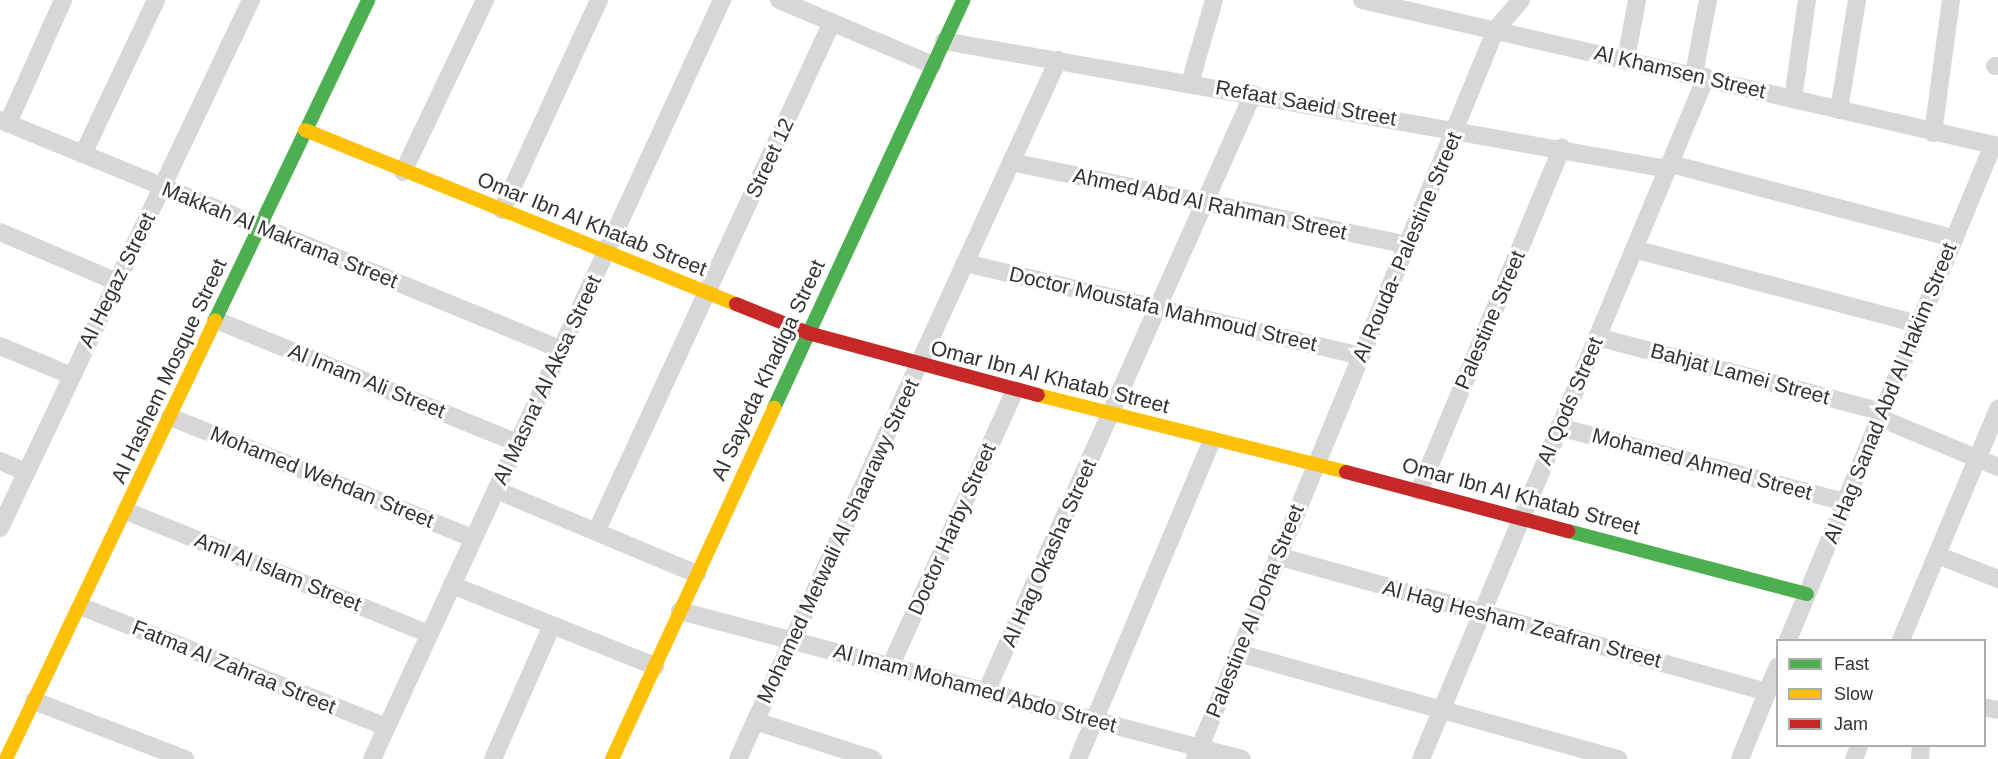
<!DOCTYPE html>
<html>
<head>
<meta charset="utf-8">
<style>
  body { margin:0 }
  #map { position:relative; width:1998px; height:759px; overflow:hidden; background:#fff; font-family:Helvetica,sans-serif }
  div>[style] { position:absolute }
  [style*='--x'] { left:calc(var(--x)*1px); top:calc(var(--y)*1px); width:calc(var(--w)*1px); rotate:calc(var(--a)*1deg) }
  .street>* { height:18px; margin:-9px; padding:0 9px; transform-origin:9px; border-radius:9px; background:#d7d7d7 }
  .fast>* { height:14px; margin:-7px; padding:0 7px; transform-origin:7px; border-radius:7px; background:#4caf50 }
  .slow>* { height:14px; margin:-7px; padding:0 7px; transform-origin:7px; border-radius:7px; background:#ffc107 }
  .jam>* { height:14px; margin:-7px; padding:0 7px; transform-origin:7px; border-radius:7px; background:#c62828 }
  span { translate:-50% -50%; white-space:nowrap; text-align:center; line-height:1.15; -webkit-text-stroke:6px #fff; paint-order:stroke }
  .street-label { font-size:21px; color:#333 }
  .legend { position:absolute; left:1776px; top:639px; width:210px; height:108px; box-sizing:border-box; background:#fff; border:2px solid #adadad; margin:0; padding:8px 10px; list-style:none; font-size:18px; color:#333 }
  .legend li { display:flex; align-items:center; gap:12px; height:30px }
  .legend b { width:30px; border:2px solid #adadad }
</style>
</head>
<body>
<div id="map">
  <div class="street">
    <div style="--x:779;--y:0;--w:167;--a:22.9"></div>
    <div style="--x:1362;--y:0;--w:653;--a:12.93"></div>
    <div style="--x:944;--y:41;--w:735;--a:10.03"></div>
    <div style="--x:1626;--y:59;--w:60;--a:-79.4"></div>
    <div style="--x:1995;--y:66;--w:3;--a:0"></div>
    <div style="--x:1694;--y:74;--w:75;--a:-79.3"></div>
    <div style="--x:1190;--y:83;--w:86;--a:-73.9"></div>
    <div style="--x:1793;--y:99;--w:100;--a:-82"></div>
    <div style="--x:1839;--y:110;--w:111;--a:-80.7"></div>
    <div style="--x:0;--y:120;--w:605;--a:22.24"></div>
    <div style="--x:8;--y:123;--w:135;--a:-65.9"></div>
    <div style="--x:1933;--y:133;--w:134;--a:-82.3"></div>
    <div style="--x:83;--y:154;--w:170;--a:-64.6"></div>
    <div style="--x:1011;--y:162;--w:407;--a:11.8"></div>
    <div style="--x:1671;--y:164;--w:293;--a:14.7"></div>
    <div style="--x:403;--y:172;--w:191;--a:-64.5"></div>
    <div style="--x:502;--y:210;--w:231;--a:-65.2"></div>
    <div style="--x:0;--y:232;--w:125;--a:23.1"></div>
    <div style="--x:1634;--y:249;--w:294;--a:14.8"></div>
    <div style="--x:965;--y:263;--w:407;--a:13.2"></div>
    <div style="--x:216;--y:320;--w:325;--a:22.2"></div>
    <div style="--x:1597;--y:337;--w:295;--a:14.7"></div>
    <div style="--x:0;--y:346;--w:78;--a:22.6"></div>
    <div style="--x:170;--y:417;--w:326;--a:21.8"></div>
    <div style="--x:1880;--y:418;--w:128;--a:22.6"></div>
    <div style="--x:1559;--y:427;--w:296;--a:14.7"></div>
    <div style="--x:0;--y:461;--w:28;--a:23"></div>
    <div style="--x:496;--y:490;--w:218;--a:22.7"></div>
    <div style="--x:1419;--y:491;--w:372;--a:-67.4"></div>
    <div style="--x:126;--y:511;--w:327;--a:22.1"></div>
    <div style="--x:0;--y:528;--w:585;--a:-64.57"></div>
    <div style="--x:596;--y:532;--w:562;--a:-65.17"></div>
    <div style="--x:1937;--y:555;--w:66;--a:21.5"></div>
    <div style="--x:1277;--y:556;--w:509;--a:15.51"></div>
    <div style="--x:452;--y:585;--w:219;--a:21.8"></div>
    <div style="--x:82;--y:607;--w:327;--a:21.5"></div>
    <div style="--x:680;--y:611;--w:581;--a:14.75"></div>
    <div style="--x:1788;--y:640;--w:536;--a:-67.5"></div>
    <div style="--x:1901;--y:640;--w:251;--a:-67.2"></div>
    <div style="--x:1238;--y:653;--w:395;--a:15.6"></div>
    <div style="--x:890;--y:667;--w:304;--a:-65.7"></div>
    <div style="--x:986;--y:692;--w:655;--a:-65.94"></div>
    <div style="--x:34;--y:701;--w:162;--a:21"></div>
    <div style="--x:1984;--y:707;--w:14;--a:12"></div>
    <div style="--x:755;--y:721;--w:124;--a:17.9"></div>
    <div style="--x:372;--y:759;--w:836;--a:-65.24"></div>
    <div style="--x:493;--y:759;--w:146;--a:-66.2"></div>
    <div style="--x:738;--y:759;--w:769;--a:-65.4"></div>
    <div style="--x:1078;--y:759;--w:346;--a:-67.2"></div>
    <div style="--x:1195;--y:759;--w:790;--a:-67.59"></div>
    <div style="--x:1496;--y:29;--w:38;--a:-49"></div>
    <div style="--x:1421;--y:759;--w:739;--a:-67.32"></div>
    <div style="--x:1740;--y:759;--w:100;--a:-67.8"></div>
    <div style="--x:1854;--y:759;--w:14;--a:-69"></div>
    <div style="--x:1920;--y:759;--w:13;--a:-86"></div>
  </div>
  <div class="fast">
    <div style="--x:215;--y:320;--w:355;--a:-64.4"></div>
    <div style="--x:774;--y:408;--w:450;--a:-65.1"></div>
    <div style="--x:1568;--y:531;--w:247;--a:14.8"></div>
  </div>
  <div class="slow">
    <div style="--x:305;--y:130;--w:465;--a:22"></div>
    <div style="--x:1038;--y:395;--w:317;--a:14"></div>
    <div style="--x:6;--y:759;--w:486;--a:-64.5"></div>
    <div style="--x:612;--y:759;--w:387;--a:-65.2"></div>
  </div>
  <div class="jam">
    <div style="--x:736;--y:304;--w:78;--a:21.9"></div>
    <div style="--x:808;--y:333;--w:238;--a:15.1"></div>
    <div style="--x:1346;--y:472;--w:230;--a:14.9"></div>
  </div>
  <div class="street-label">
    <span style="left:1680px;top:72px;rotate:13deg">Al Khamsen Street</span>
    <span style="left:1306px;top:103px;rotate:10deg">Refaat Saeid Street</span>
    <span style="left:770px;top:158px;rotate:-65deg">Street 12</span>
    <span style="left:1210px;top:204px;rotate:12deg">Ahmed Abd Al Rahman Street</span>
    <span style="left:592px;top:224px;rotate:22deg">Omar Ibn Al Khatab Street</span>
    <span style="left:280px;top:235px;rotate:22deg">Makkah Al Makrama Street</span>
    <span style="left:1407px;top:247px;rotate:-67deg">Al Rouda- Palestine Street</span>
    <span style="left:117px;top:280px;rotate:-64deg">Al Hegaz Street</span>
    <span style="left:1163px;top:309px;rotate:13deg">Doctor Moustafa Mahmoud Street</span>
    <span style="left:1490px;top:320px;rotate:-67deg">Palestine Street</span>
    <span style="left:768px;top:370px;rotate:-65deg">Al Sayeda Khadiga Street</span>
    <span style="left:169px;top:371px;rotate:-65deg">Al Hashem Mosque Street</span>
    <span style="left:1740px;top:374px;rotate:15deg">Bahjat Lamei Street</span>
    <span style="left:1050px;top:377px;rotate:14deg">Omar Ibn Al Khatab Street</span>
    <span style="left:547px;top:380px;rotate:-65deg">Al Masna' Al Aksa Street</span>
    <span style="left:367px;top:381px;rotate:22deg">Al Imam Ali Street</span>
    <span style="left:1890px;top:393px;rotate:-68deg">Al Hag Sanad Abd Al Hakim Street</span>
    <span style="left:1570px;top:401px;rotate:-67deg">Al Qods Street</span>
    <span style="left:1702px;top:464px;rotate:15deg">Mohamed Ahmed Street</span>
    <span style="left:322px;top:477px;rotate:22deg">Mohamed Wehdan Street</span>
    <span style="left:1521px;top:496px;rotate:15deg">Omar Ibn Al Khatab Street</span>
    <span style="left:952px;top:529px;rotate:-66deg">Doctor Harby Street</span>
    <span style="left:838px;top:541px;rotate:-65deg">Mohamed Metwali Al Shaarawy Street</span>
    <span style="left:1049px;top:553px;rotate:-66deg">Al Hag Okasha Street</span>
    <span style="left:278px;top:572px;rotate:22deg">Aml Al Islam Street</span>
    <span style="left:1255px;top:611px;rotate:-68deg">Palestine Al Doha Street</span>
    <span style="left:1522px;top:624px;rotate:15deg">Al Hag Hesham Zeafran Street</span>
    <span style="left:234px;top:667px;rotate:22deg">Fatma Al Zahraa Street</span>
    <span style="left:975px;top:688px;rotate:15deg">Al Imam Mohamed Abdo Street</span>
  </div>
  <ul class="legend">
  <li><b style="height:8px;background:#4caf50"></b>Fast</li>
  <li><b style="height:8px;background:#ffc107"></b>Slow</li>
  <li><b style="height:8px;background:#c62828"></b>Jam</li>
  </ul>
</div>
</body>
</html>
